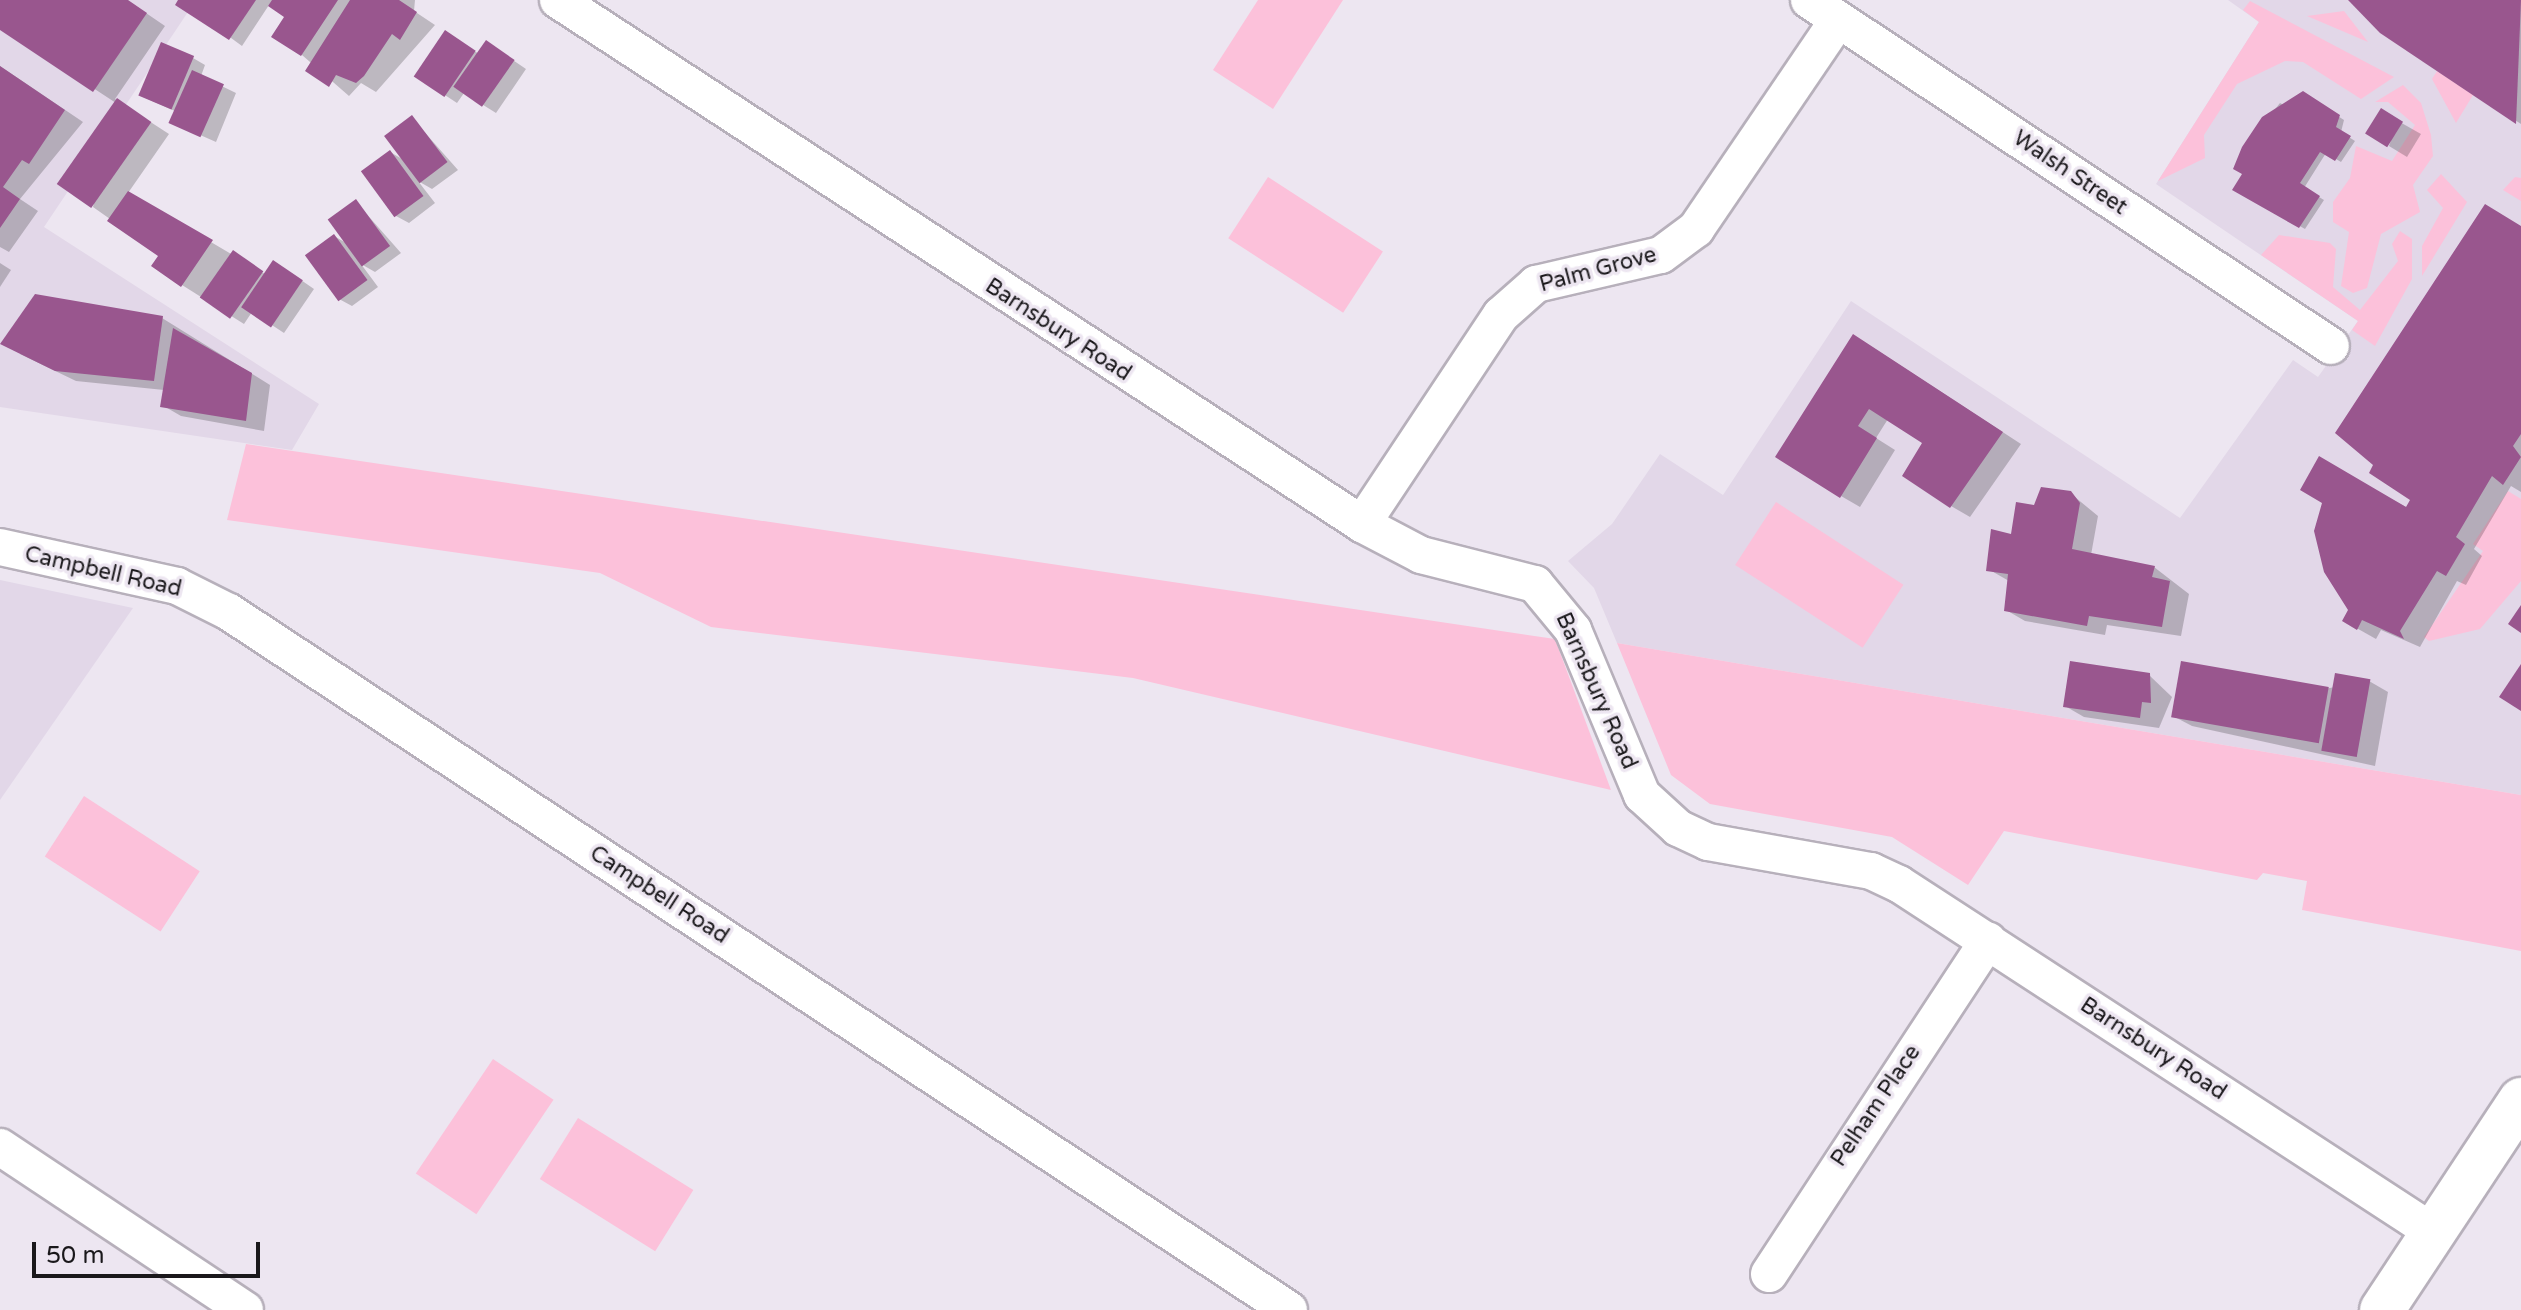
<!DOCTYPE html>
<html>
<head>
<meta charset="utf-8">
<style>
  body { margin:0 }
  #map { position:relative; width:2521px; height:1310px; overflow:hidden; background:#ede6f1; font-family:"Varela Round",sans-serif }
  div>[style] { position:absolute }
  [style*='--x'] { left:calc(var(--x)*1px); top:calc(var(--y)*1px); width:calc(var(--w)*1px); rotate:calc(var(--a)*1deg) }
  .built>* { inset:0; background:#e2d7e8 }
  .green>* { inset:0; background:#fcc1da; transform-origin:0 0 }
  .shadow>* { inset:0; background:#0003 }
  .building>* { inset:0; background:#99568e; transform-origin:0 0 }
  .roads { filter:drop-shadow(2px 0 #b7b0bb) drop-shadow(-2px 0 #b7b0bb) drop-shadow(0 2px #b7b0bb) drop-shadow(0 -2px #b7b0bb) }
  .street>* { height:36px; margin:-18px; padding:0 18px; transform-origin:18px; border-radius:18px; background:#fff }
  .secondary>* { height:44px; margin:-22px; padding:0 22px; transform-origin:22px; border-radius:22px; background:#fff }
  span { translate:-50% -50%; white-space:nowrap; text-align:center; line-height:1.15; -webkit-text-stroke:7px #ede6f1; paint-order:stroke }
  .street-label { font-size:22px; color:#1a181b }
  .scale { position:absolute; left:32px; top:1242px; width:228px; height:36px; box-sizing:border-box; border:4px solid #1a181b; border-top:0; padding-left:10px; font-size:24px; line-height:28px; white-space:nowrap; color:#1a181b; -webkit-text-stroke:6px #ede6f1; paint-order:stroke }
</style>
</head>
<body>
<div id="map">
  <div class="built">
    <div style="clip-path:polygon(0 0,196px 0,44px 227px,319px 404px,292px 450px,0 407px)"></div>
    <div style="clip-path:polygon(2228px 0,2521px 0,2521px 795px,1617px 643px,1594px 588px,1568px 561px,1612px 524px,1660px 454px,1723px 495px,1851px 301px,2180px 518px,2293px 360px,2318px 377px,2358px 321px,2156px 184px,2259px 22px)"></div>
    <div style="clip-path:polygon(0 580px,133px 608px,0 800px)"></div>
  </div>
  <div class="green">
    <div style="clip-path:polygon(1258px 0,1343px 0,1273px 109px,1213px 70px)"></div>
    <div style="clip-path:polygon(2250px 1px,2394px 77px,2361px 99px,2303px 62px,2285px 61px,2237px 84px,2204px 135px,2205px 158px,2158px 181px,2259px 22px,2243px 10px)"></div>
    <div style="clip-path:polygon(2344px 11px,2368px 42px,2307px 16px)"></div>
    <div style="clip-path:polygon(2437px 71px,2473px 95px,2456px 123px,2432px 79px)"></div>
    <div style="clip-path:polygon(2403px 85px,2421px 103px,2431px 135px,2433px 156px,2413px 185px,2420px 212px,2381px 234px,2367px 288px,2353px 293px,2341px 286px,2349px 232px,2333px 222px,2333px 202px,2350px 178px,2356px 146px,2392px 161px,2415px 125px,2388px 102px,2375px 102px)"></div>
    <div style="clip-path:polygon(2441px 174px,2467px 202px,2422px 276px,2422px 246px,2443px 208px,2427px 190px)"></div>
    <div style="left:1268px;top:177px;width:137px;height:73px;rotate:33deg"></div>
    <div style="clip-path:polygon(2515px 177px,2521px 178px,2521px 201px,2503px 190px)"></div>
    <div style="clip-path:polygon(2400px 231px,2412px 239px,2412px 279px,2375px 346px,2352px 330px,2358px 321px,2261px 255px,2279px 235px,2330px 243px,2336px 249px,2333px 287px,2360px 310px,2398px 261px,2392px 244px)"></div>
    <div style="clip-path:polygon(246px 444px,1555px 639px,1611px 790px,1133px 678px,711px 627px,600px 573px,227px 520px)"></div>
    <div style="clip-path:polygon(2508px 491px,2521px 499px,2521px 581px,2480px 629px,2429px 641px,2424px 637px,2483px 551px,2473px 544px)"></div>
    <div style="left:1776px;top:502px;width:152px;height:75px;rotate:33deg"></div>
    <div style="clip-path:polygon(1617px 643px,2521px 795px,2521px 951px,2302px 910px,2307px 881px,2263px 873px,2257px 880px,2004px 831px,1968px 885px,1892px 837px,1710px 804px,1671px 775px)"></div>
    <div style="left:84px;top:796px;width:138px;height:72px;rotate:33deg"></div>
    <div style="left:493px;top:1059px;width:73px;height:138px;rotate:34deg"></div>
    <div style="left:578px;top:1118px;width:136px;height:72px;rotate:32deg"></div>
  </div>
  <div class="shadow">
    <div style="clip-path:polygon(3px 0,127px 0,165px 26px,115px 99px,169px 134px,128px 193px,265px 274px,285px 269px,314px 289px,284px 333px,252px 312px,244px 324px,182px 285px,161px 255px,93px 207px,116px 103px,0 27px)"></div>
    <div style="clip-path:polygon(179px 0,415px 0,414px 11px,435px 25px,376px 92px,361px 83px,349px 96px,302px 55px,287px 17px,269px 5px,242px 46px)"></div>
    <div style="clip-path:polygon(2356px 0,2521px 0,2521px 124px,2381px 32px)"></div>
    <div style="clip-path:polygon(458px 40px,479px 54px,498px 50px,526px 69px,496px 113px,464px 93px,457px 103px,416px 76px)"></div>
    <div style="clip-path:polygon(193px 58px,205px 65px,201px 76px,236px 93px,216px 142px,173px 123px,177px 112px,141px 96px)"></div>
    <div style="clip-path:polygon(0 66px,83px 122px,20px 199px,38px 211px,9px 252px,0 247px)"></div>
    <div style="clip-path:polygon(2303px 94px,2344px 120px,2341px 132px,2355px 141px,2341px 162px,2326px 153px,2304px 188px,2324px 200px,2305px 229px,2234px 189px,2244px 174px,2244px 148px,2280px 103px,2289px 108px)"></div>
    <div style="clip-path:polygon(412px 118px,458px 170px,432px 189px,418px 181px,435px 203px,409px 223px,396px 216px,390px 152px,404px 160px)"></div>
    <div style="clip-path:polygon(2398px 121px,2421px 134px,2407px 157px,2389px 146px)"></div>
    <div style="clip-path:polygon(356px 202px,401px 253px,375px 272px,361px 264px,378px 287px,352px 306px,339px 299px,334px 236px,348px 244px)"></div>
    <div style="clip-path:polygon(2521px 227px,2521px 492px,2511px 486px,2474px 549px,2482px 556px,2466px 585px,2457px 581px,2420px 647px,2381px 630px,2376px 639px,2344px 621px,2350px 610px,2347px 475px,2408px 508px)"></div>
    <div style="clip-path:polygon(0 263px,11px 270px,0 287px)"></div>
    <div style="clip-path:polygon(162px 318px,270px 385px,264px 431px,181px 416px,162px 405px,164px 390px,76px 381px,20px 354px)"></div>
    <div style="clip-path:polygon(1872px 347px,2021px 444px,1970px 517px,1951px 506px,1925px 442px,1888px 419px,1876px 438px,1895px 450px,1860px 507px,1841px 496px)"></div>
    <div style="clip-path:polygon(2070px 493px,2098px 516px,2091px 555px,2154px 567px,2189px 594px,2181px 636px,2107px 625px,2105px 635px,2025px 621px,2006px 610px,2009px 581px,1988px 569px,2035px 507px)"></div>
    <div style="clip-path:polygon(2149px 675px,2172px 697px,2159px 728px,2084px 717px,2065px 706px)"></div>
    <div style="clip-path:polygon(2369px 681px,2388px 692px,2375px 766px,2192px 726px,2173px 716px)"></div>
  </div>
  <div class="building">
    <div style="clip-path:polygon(0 0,128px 0,147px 13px,93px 92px,0 30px)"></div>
    <div style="clip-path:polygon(178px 0,256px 0,229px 40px,175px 5px)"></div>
    <div style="clip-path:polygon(272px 0,338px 0,301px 56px,271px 37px,284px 17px,268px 6px)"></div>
    <div style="clip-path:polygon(350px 0,399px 0,417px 12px,400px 40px,392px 34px,364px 76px,356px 83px,336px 75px,329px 87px,305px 71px)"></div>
    <div style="clip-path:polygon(2348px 0,2521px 0,2516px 124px,2380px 33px)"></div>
    <div style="left:445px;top:30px;width:37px;height:56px;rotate:34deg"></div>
    <div style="left:486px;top:40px;width:35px;height:57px;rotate:35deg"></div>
    <div style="left:161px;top:42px;width:36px;height:58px;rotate:23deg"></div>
    <div style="clip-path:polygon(0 66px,65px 110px,29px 164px,22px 160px,3px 187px,20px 199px,0 228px)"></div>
    <div style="left:192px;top:70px;width:35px;height:58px;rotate:24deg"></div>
    <div style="clip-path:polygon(2303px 91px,2340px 115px,2336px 127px,2351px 136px,2335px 161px,2320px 152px,2300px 183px,2320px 196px,2299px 228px,2232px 190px,2242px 174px,2233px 169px,2242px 147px,2262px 117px)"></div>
    <div style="left:117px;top:98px;width:42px;height:105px;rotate:35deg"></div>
    <div style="left:2381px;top:108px;width:26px;height:30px;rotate:32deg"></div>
    <div style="left:412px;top:115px;width:59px;height:35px;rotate:53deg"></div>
    <div style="left:390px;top:150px;width:57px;height:36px;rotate:54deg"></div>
    <div style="clip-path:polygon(128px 191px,213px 240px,181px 287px,151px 266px,158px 256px,107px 221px)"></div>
    <div style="left:356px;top:199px;width:58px;height:35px;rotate:54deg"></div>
    <div style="clip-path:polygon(2485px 204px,2521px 226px,2521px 434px,2513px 446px,2521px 457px,2503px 485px,2492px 476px,2456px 537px,2465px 544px,2446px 576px,2437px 571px,2400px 631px,2404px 639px,2362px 620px,2357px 630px,2342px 621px,2348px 610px,2324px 572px,2314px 531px,2322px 503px,2300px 490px,2319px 456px,2406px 507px,2410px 500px,2369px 473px,2373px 465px,2335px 433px)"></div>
    <div style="left:334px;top:234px;width:57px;height:36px;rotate:54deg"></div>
    <div style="left:233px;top:250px;width:37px;height:58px;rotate:35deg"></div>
    <div style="left:273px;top:260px;width:36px;height:57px;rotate:34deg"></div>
    <div style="clip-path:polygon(35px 294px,163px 316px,154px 381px,55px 371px,0 344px)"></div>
    <div style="clip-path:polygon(173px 328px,252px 373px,246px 421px,160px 407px)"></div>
    <div style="clip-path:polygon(1853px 334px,2003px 432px,1950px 508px,1902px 476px,1922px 443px,1869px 409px,1858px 426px,1877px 438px,1840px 498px,1775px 457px)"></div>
    <div style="clip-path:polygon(2041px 487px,2071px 491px,2080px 503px,2072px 549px,2155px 566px,2152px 577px,2170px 581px,2162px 627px,2089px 616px,2087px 626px,2004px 611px,2008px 574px,1986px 571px,1991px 529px,2011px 534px,2016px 502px,2034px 505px)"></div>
    <div style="clip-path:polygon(2521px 605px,2521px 633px,2508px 624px)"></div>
    <div style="clip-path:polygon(2070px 661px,2150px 673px,2151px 703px,2142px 702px,2140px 718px,2063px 707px)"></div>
    <div style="left:2181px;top:661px;width:150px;height:57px;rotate:10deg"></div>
    <div style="clip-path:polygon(2521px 664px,2521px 711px,2499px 697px)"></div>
    <div style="left:2335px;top:673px;width:36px;height:79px;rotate:10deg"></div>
  </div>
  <div class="roads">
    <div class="street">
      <div style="--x:558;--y:0;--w:960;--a:33.09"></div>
      <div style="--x:1362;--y:524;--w:67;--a:27.7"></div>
      <div style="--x:1421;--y:555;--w:118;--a:14.3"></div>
      <div style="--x:1535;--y:584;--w:60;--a:50.4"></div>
      <div style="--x:1573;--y:630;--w:179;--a:67.3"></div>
      <div style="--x:1642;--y:795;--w:49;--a:42.5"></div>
      <div style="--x:1678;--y:828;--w:33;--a:25"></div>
      <div style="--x:1708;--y:842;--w:166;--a:10.1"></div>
      <div style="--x:1871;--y:871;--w:31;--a:25"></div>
      <div style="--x:1899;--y:884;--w:637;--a:33.09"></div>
      <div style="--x:1809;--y:0;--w:626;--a:33.54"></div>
      <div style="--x:1362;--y:524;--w:251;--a:-56.4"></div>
      <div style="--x:1501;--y:315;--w:47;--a:-41.5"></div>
      <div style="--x:1536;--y:284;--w:128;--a:-13.1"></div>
      <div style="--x:1661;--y:255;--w:44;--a:-36.6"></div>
      <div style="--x:1696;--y:229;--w:253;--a:-55.8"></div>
      <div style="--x:0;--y:547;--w:181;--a:12.4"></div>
      <div style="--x:177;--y:586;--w:58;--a:26.6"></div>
      <div style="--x:229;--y:612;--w:1269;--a:33.36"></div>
      <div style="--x:0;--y:1147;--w:294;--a:33.6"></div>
      <div style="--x:1769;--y:1274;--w:399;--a:-56.7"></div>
    </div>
    <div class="secondary">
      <div style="--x:2382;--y:1310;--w:252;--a:-56.5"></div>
    </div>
  </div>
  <div class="street-label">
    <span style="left:2070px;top:173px;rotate:34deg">Walsh Street</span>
    <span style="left:1598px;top:270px;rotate:-15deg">Palm Grove</span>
    <span style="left:1058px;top:330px;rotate:33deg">Barnsbury Road</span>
    <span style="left:103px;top:572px;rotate:13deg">Campbell Road</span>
    <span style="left:1596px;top:691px;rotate:66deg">Barnsbury Road</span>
    <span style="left:659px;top:895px;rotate:33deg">Campbell Road</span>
    <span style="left:2153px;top:1049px;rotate:33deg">Barnsbury Road</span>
    <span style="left:1876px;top:1106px;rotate:-56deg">Pelham Place</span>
  </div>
  <div class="scale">50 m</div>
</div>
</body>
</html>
